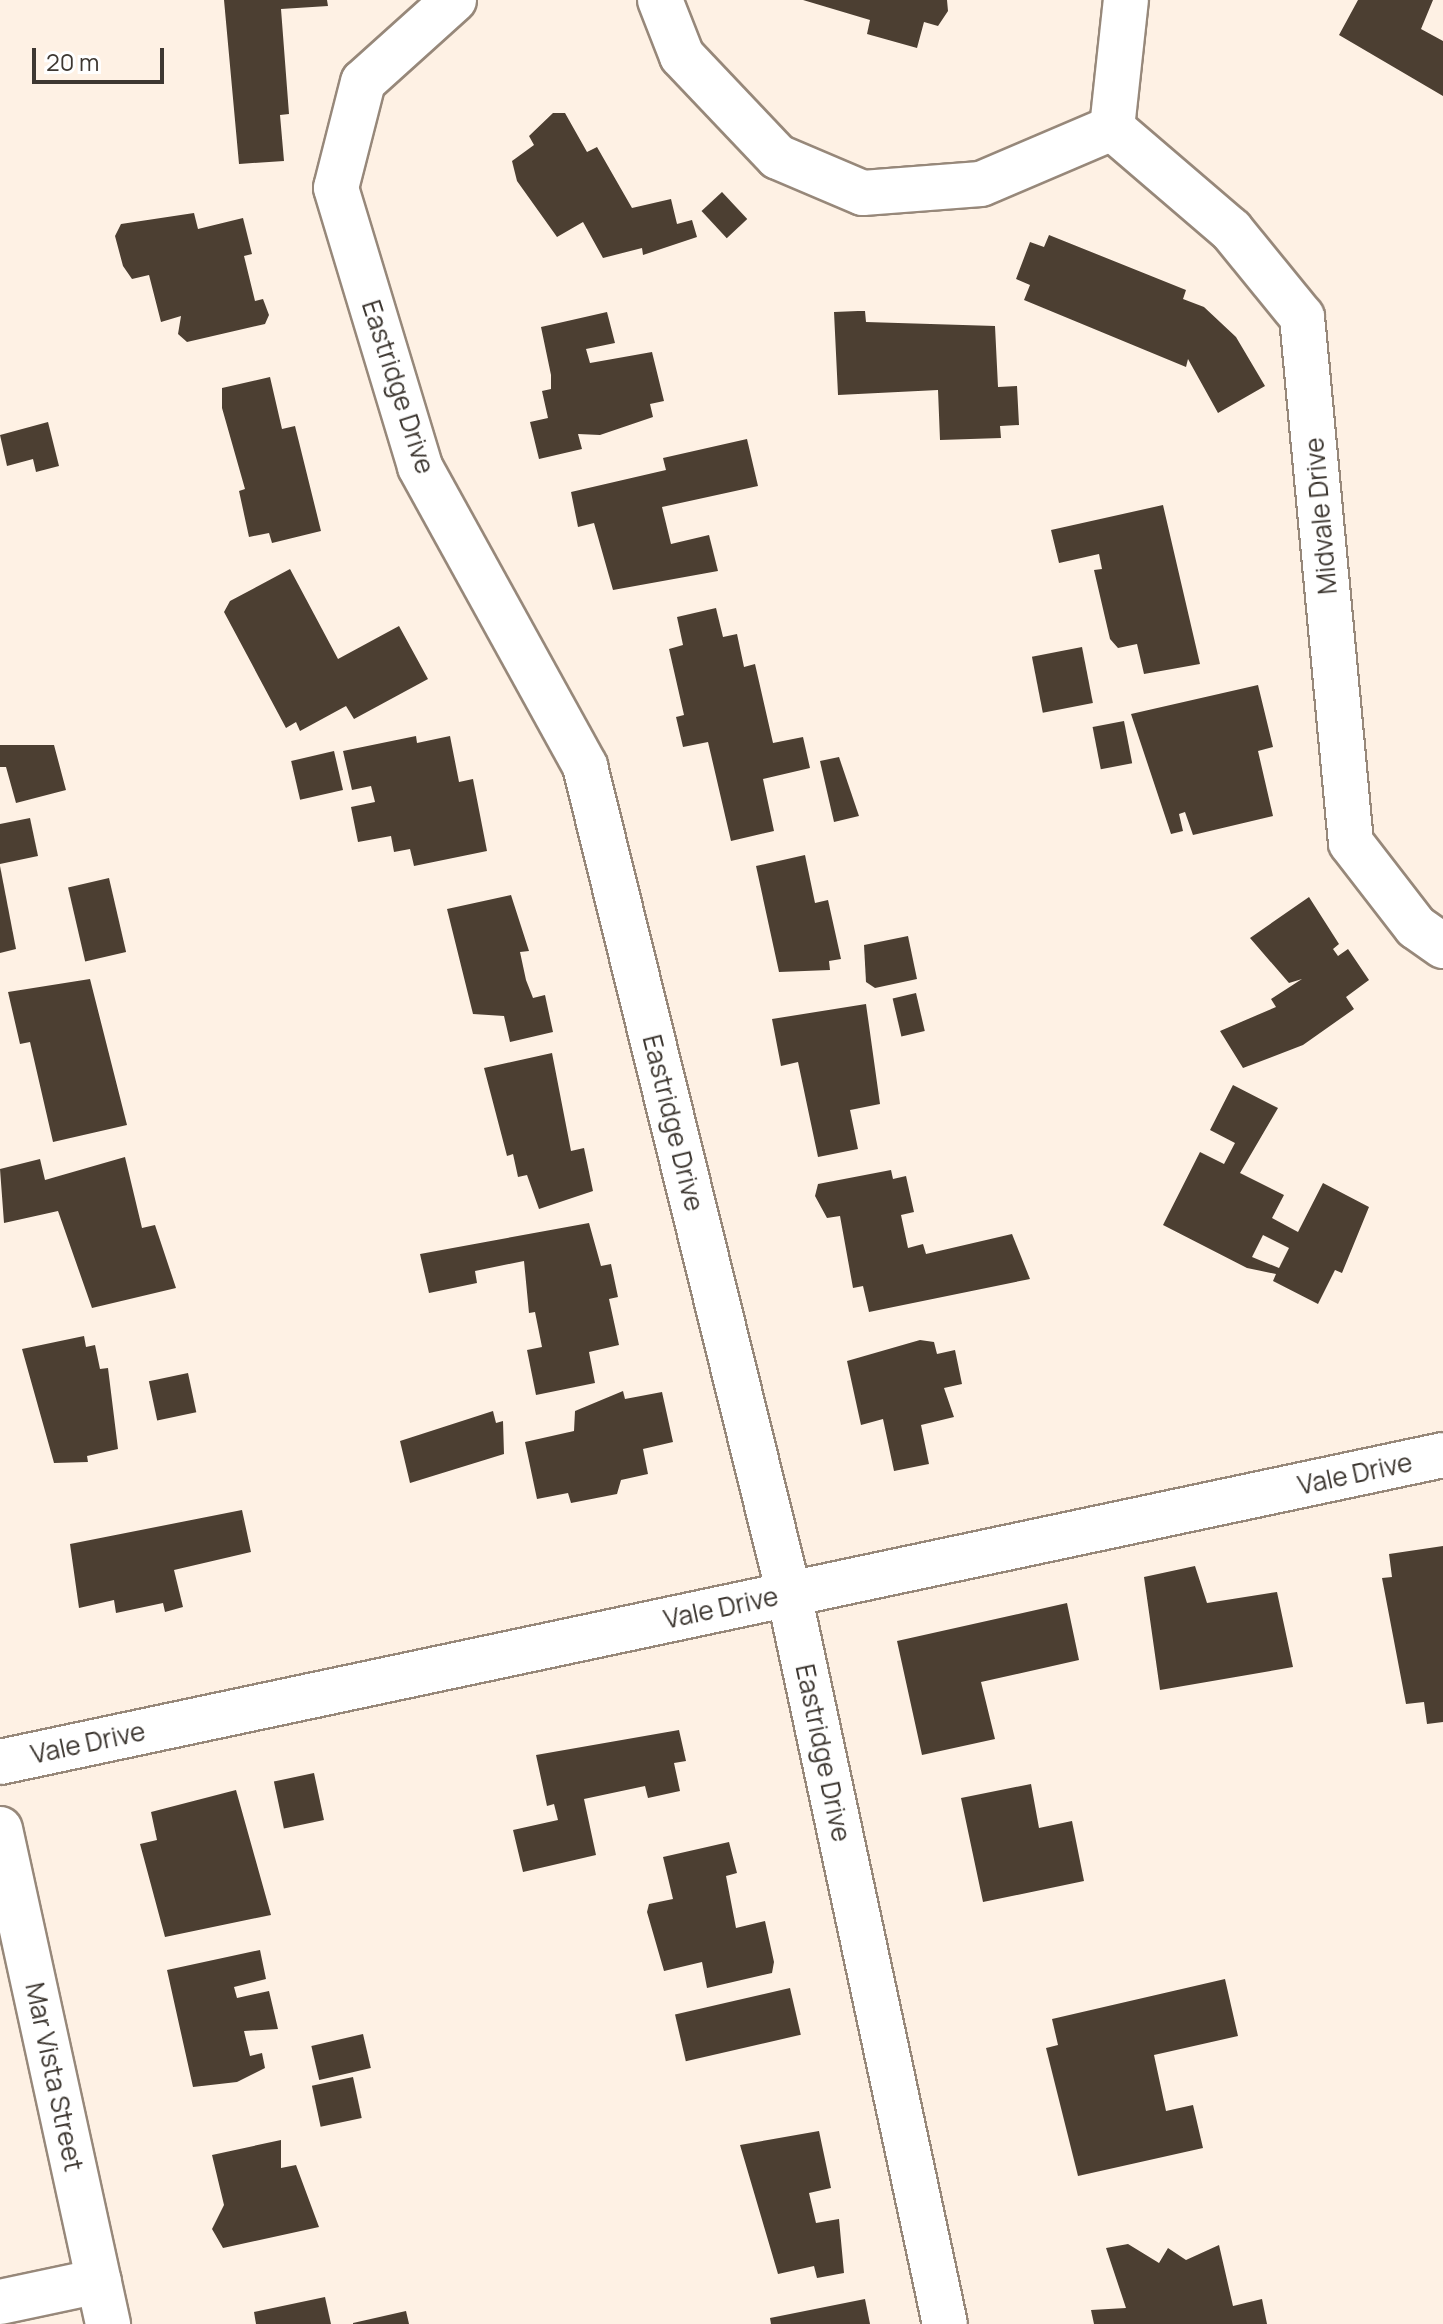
<!DOCTYPE html>
<html>
<head>
<meta charset="utf-8">
<style>
  body { margin:0 }
  #map { position:relative; width:1443px; height:2324px; overflow:hidden; background:#fef1e4; font-family:Manrope,sans-serif }
  div>[style] { position:absolute }
  [style*='--x'] { left:calc(var(--x)*1px); top:calc(var(--y)*1px); width:calc(var(--w)*1px); rotate:calc(var(--a)*1deg) }
  .building>* { inset:0; background:#4c3f32; transform-origin:0 0 }
  .roads { filter:drop-shadow(2px 0 #97887a) drop-shadow(-2px 0 #97887a) drop-shadow(0 2px #97887a) drop-shadow(0 -2px #97887a) }
  .minor>* { height:44px; margin:-22px; padding:0 22px; transform-origin:22px; border-radius:22px; background:#fff }
  span { translate:-50% -50%; white-space:nowrap; text-align:center; line-height:1.15; -webkit-text-stroke:8px #fff; paint-order:stroke }
  .street-label { font-size:26px; color:#3d3731 }
  .scale { position:absolute; left:32px; top:48px; width:132px; height:36px; box-sizing:border-box; border:4px solid #3d3731; border-top:0; padding-left:10px; font-size:24px; line-height:28px; white-space:nowrap; color:#3d3731; -webkit-text-stroke:6px #fff; paint-order:stroke }
</style>
</head>
<body>
<div id="map">
  <div class="building">
    <div style="clip-path:polygon(224px 0,327px 0,328px 6px,281px 9px,289px 114px,280px 115px,284px 161px,239px 164px)"></div>
    <div style="clip-path:polygon(803px 0,947px 0,948px 11px,938px 26px,924px 22px,917px 48px,867px 34px,870px 20px)"></div>
    <div style="clip-path:polygon(1358px 0,1433px 0,1421px 29px,1443px 41px,1443px 96px,1339px 35px)"></div>
    <div style="clip-path:polygon(553px 113px,565px 113px,587px 152px,597px 147px,632px 208px,671px 199px,677px 224px,692px 220px,697px 237px,643px 255px,642px 248px,603px 258px,583px 222px,557px 237px,517px 181px,512px 161px,534px 145px,529px 136px)"></div>
    <div style="left:722px;top:192px;width:37px;height:28px;rotate:47deg"></div>
    <div style="clip-path:polygon(194px 213px,198px 229px,243px 218px,252px 254px,244px 256px,255px 301px,263px 299px,269px 315px,265px 324px,187px 342px,178px 334px,181px 316px,161px 322px,149px 275px,132px 279px,123px 266px,115px 236px,121px 224px)"></div>
    <div style="clip-path:polygon(1049px 235px,1186px 290px,1183px 299px,1204px 307px,1236px 337px,1265px 386px,1218px 413px,1188px 359px,1186px 367px,1024px 300px,1030px 285px,1016px 279px,1030px 242px,1044px 247px)"></div>
    <div style="clip-path:polygon(858px 311px,865px 311px,866px 322px,995px 326px,998px 387px,1017px 386px,1019px 425px,1000px 426px,1001px 438px,940px 440px,938px 390px,838px 395px,834px 312px)"></div>
    <div style="clip-path:polygon(607px 312px,615px 343px,586px 349px,590px 363px,652px 352px,664px 401px,650px 404px,653px 417px,600px 435px,578px 434px,582px 449px,539px 459px,530px 422px,548px 418px,542px 391px,551px 389px,551px 375px,541px 327px)"></div>
    <div style="clip-path:polygon(270px 377px,282px 429px,295px 426px,321px 531px,272px 543px,269px 533px,249px 537px,239px 491px,245px 489px,222px 408px,222px 388px)"></div>
    <div style="clip-path:polygon(48px 422px,59px 466px,36px 472px,33px 459px,7px 466px,0 435px)"></div>
    <div style="clip-path:polygon(747px 439px,758px 486px,662px 507px,671px 544px,709px 535px,718px 571px,613px 590px,594px 523px,578px 527px,571px 492px,666px 470px,663px 458px)"></div>
    <div style="clip-path:polygon(1163px 505px,1200px 664px,1144px 674px,1137px 644px,1118px 648px,1110px 639px,1094px 570px,1102px 569px,1099px 554px,1059px 563px,1051px 530px)"></div>
    <div style="clip-path:polygon(290px 569px,338px 659px,399px 626px,428px 679px,354px 719px,346px 706px,300px 731px,296px 722px,286px 728px,224px 612px,230px 601px)"></div>
    <div style="clip-path:polygon(716px 608px,723px 637px,737px 634px,744px 667px,755px 664px,773px 743px,803px 737px,810px 768px,763px 779px,774px 831px,731px 841px,708px 742px,683px 747px,676px 717px,684px 715px,669px 649px,683px 645px,677px 617px)"></div>
    <div style="left:1082px;top:647px;width:57px;height:51px;rotate:79deg"></div>
    <div style="clip-path:polygon(1258px 685px,1273px 747px,1258px 751px,1273px 816px,1193px 835px,1185px 812px,1179px 814px,1183px 831px,1171px 834px,1131px 714px)"></div>
    <div style="left:1124px;top:721px;width:43px;height:32px;rotate:79deg"></div>
    <div style="clip-path:polygon(416px 736px,417px 743px,450px 736px,459px 782px,473px 779px,487px 851px,414px 866px,410px 849px,394px 852px,391px 836px,358px 842px,351px 807px,375px 802px,371px 786px,352px 790px,343px 751px)"></div>
    <div style="clip-path:polygon(0 745px,54px 745px,66px 790px,16px 803px,6px 767px,0 767px)"></div>
    <div style="left:334px;top:751px;width:40px;height:44px;rotate:77deg"></div>
    <div style="clip-path:polygon(839px 757px,859px 816px,834px 822px,820px 761px)"></div>
    <div style="clip-path:polygon(30px 818px,38px 856px,0 864px,0 824px)"></div>
    <div style="clip-path:polygon(805px 855px,815px 903px,828px 900px,841px 959px,829px 961px,830px 970px,779px 972px,756px 866px)"></div>
    <div style="clip-path:polygon(0 866px,16px 949px,0 953px)"></div>
    <div style="left:109px;top:878px;width:76px;height:42px;rotate:77deg"></div>
    <div style="clip-path:polygon(511px 895px,529px 951px,520px 952px,526px 980px,533px 998px,545px 995px,553px 1032px,510px 1042px,504px 1016px,473px 1014px,447px 909px)"></div>
    <div style="clip-path:polygon(1309px 897px,1339px 944px,1333px 949px,1338px 956px,1348px 949px,1369px 980px,1346px 997px,1354px 1009px,1303px 1045px,1243px 1068px,1220px 1031px,1276px 1007px,1271px 999px,1302px 979px,1289px 983px,1250px 938px)"></div>
    <div style="clip-path:polygon(908px 936px,917px 979px,875px 988px,866px 982px,864px 945px)"></div>
    <div style="clip-path:polygon(90px 979px,127px 1125px,53px 1142px,30px 1042px,20px 1044px,8px 992px)"></div>
    <div style="left:916px;top:993px;width:39px;height:24px;rotate:77deg"></div>
    <div style="clip-path:polygon(866px 1004px,880px 1104px,850px 1110px,858px 1149px,818px 1157px,798px 1062px,781px 1066px,772px 1019px)"></div>
    <div style="clip-path:polygon(552px 1053px,571px 1151px,584px 1148px,593px 1191px,539px 1209px,527px 1175px,518px 1177px,513px 1154px,507px 1156px,484px 1068px)"></div>
    <div style="clip-path:polygon(evenodd,1233px 1085px,1278px 1108px,1240px 1173px,1284px 1195px,1272px 1218px,1298px 1232px,1323px 1183px,1369px 1207px,1342px 1273px,1335px 1270px,1318px 1304px,1273px 1281px,1276px 1274px,1247px 1268px,1163px 1225px,1200px 1152px,1224px 1164px,1235px 1143px,1210px 1130px,1233px 1085px,1263px 1235px,1289px 1248px,1279px 1268px,1252px 1257px,1263px 1235px)"></div>
    <div style="clip-path:polygon(125px 1157px,142px 1228px,155px 1225px,176px 1288px,92px 1308px,58px 1211px,4px 1223px,0 1169px,40px 1159px,45px 1180px)"></div>
    <div style="clip-path:polygon(891px 1170px,893px 1179px,906px 1176px,914px 1212px,901px 1215px,908px 1248px,923px 1244px,926px 1254px,1012px 1234px,1030px 1279px,869px 1312px,863px 1286px,853px 1288px,840px 1216px,827px 1218px,815px 1196px,818px 1184px)"></div>
    <div style="clip-path:polygon(589px 1223px,601px 1266px,611px 1264px,618px 1297px,609px 1299px,619px 1345px,589px 1352px,595px 1383px,536px 1395px,527px 1350px,542px 1347px,535px 1312px,529px 1313px,524px 1261px,475px 1271px,477px 1283px,429px 1293px,420px 1254px)"></div>
    <div style="clip-path:polygon(84px 1336px,86px 1347px,95px 1345px,100px 1369px,108px 1368px,118px 1449px,87px 1456px,88px 1462px,54px 1463px,22px 1349px)"></div>
    <div style="clip-path:polygon(920px 1340px,934px 1342px,937px 1354px,955px 1350px,962px 1384px,944px 1388px,954px 1417px,921px 1425px,929px 1464px,894px 1471px,883px 1419px,861px 1425px,847px 1361px)"></div>
    <div style="left:188px;top:1373px;width:40px;height:40px;rotate:78deg"></div>
    <div style="clip-path:polygon(623px 1391px,625px 1399px,662px 1392px,673px 1442px,643px 1449px,648px 1474px,621px 1480px,617px 1494px,571px 1503px,568px 1493px,537px 1499px,525px 1442px,574px 1431px,575px 1411px)"></div>
    <div style="clip-path:polygon(493px 1411px,496px 1423px,503px 1421px,504px 1454px,410px 1483px,400px 1441px)"></div>
    <div style="clip-path:polygon(242px 1510px,251px 1552px,174px 1570px,183px 1607px,165px 1612px,163px 1603px,116px 1613px,114px 1600px,79px 1608px,70px 1544px)"></div>
    <div style="clip-path:polygon(1443px 1546px,1443px 1722px,1427px 1724px,1424px 1702px,1406px 1704px,1382px 1578px,1392px 1577px,1389px 1554px)"></div>
    <div style="clip-path:polygon(1195px 1566px,1207px 1603px,1277px 1592px,1293px 1667px,1160px 1690px,1144px 1577px)"></div>
    <div style="clip-path:polygon(1067px 1603px,1079px 1660px,981px 1682px,995px 1739px,922px 1755px,897px 1641px)"></div>
    <div style="clip-path:polygon(679px 1730px,686px 1761px,674px 1763px,680px 1791px,648px 1798px,645px 1786px,584px 1799px,596px 1855px,523px 1872px,513px 1830px,558px 1820px,554px 1804px,547px 1806px,536px 1755px)"></div>
    <div style="left:314px;top:1773px;width:48px;height:41px;rotate:78deg"></div>
    <div style="clip-path:polygon(1031px 1784px,1039px 1828px,1072px 1821px,1084px 1881px,983px 1902px,961px 1798px)"></div>
    <div style="clip-path:polygon(236px 1790px,271px 1915px,165px 1937px,140px 1844px,157px 1840px,151px 1812px)"></div>
    <div style="clip-path:polygon(729px 1842px,737px 1873px,726px 1876px,736px 1928px,765px 1921px,774px 1962px,772px 1973px,707px 1988px,702px 1962px,664px 1971px,647px 1912px,649px 1904px,673px 1899px,663px 1857px)"></div>
    <div style="clip-path:polygon(260px 1950px,266px 1979px,234px 1987px,237px 1998px,269px 1991px,278px 2029px,244px 2031px,250px 2056px,262px 2053px,265px 2068px,237px 2082px,193px 2087px,167px 1970px)"></div>
    <div style="clip-path:polygon(1225px 1979px,1238px 2036px,1154px 2055px,1166px 2111px,1193px 2105px,1203px 2148px,1078px 2176px,1046px 2048px,1058px 2045px,1052px 2019px)"></div>
    <div style="left:790px;top:1988px;width:48px;height:118px;rotate:77deg"></div>
    <div style="left:363px;top:2034px;width:35px;height:53px;rotate:77deg"></div>
    <div style="left:353px;top:2077px;width:42px;height:42px;rotate:78deg"></div>
    <div style="clip-path:polygon(819px 2131px,831px 2188px,809px 2193px,816px 2223px,839px 2219px,844px 2273px,817px 2278px,814px 2266px,778px 2274px,740px 2145px)"></div>
    <div style="clip-path:polygon(281px 2140px,281px 2168px,296px 2165px,319px 2227px,223px 2248px,212px 2229px,224px 2205px,212px 2155px)"></div>
    <div style="clip-path:polygon(1128px 2244px,1159px 2263px,1168px 2248px,1186px 2260px,1219px 2245px,1233px 2306px,1262px 2299px,1267px 2324px,1094px 2324px,1091px 2310px,1126px 2308px,1106px 2248px)"></div>
    <div style="clip-path:polygon(325px 2297px,331px 2324px,256px 2324px,254px 2312px)"></div>
    <div style="clip-path:polygon(865px 2299px,870px 2324px,771px 2324px,770px 2318px)"></div>
    <div style="clip-path:polygon(406px 2311px,409px 2324px,353px 2324px,353px 2323px)"></div>
  </div>
  <div class="roads">
    <div class="minor">
      <div style="--x:454;--y:0;--w:122;--a:138"></div>
      <div style="--x:363;--y:82;--w:109;--a:104.3"></div>
      <div style="--x:336;--y:188;--w:291;--a:73.2"></div>
      <div style="--x:420;--y:467;--w:342;--a:61.1"></div>
      <div style="--x:585;--y:766;--w:853;--a:76.16"></div>
      <div style="--x:789;--y:1594;--w:746;--a:77.94"></div>
      <div style="--x:660;--y:0;--w:60;--a:68.6"></div>
      <div style="--x:682;--y:56;--w:139;--a:46.5"></div>
      <div style="--x:778;--y:157;--w:92;--a:23"></div>
      <div style="--x:863;--y:193;--w:118;--a:-4.4"></div>
      <div style="--x:981;--y:184;--w:142;--a:-23.1"></div>
      <div style="--x:1112;--y:128;--w:157;--a:40.6"></div>
      <div style="--x:1231;--y:230;--w:112;--a:50.8"></div>
      <div style="--x:1302;--y:317;--w:528;--a:84.68"></div>
      <div style="--x:1351;--y:843;--w:106;--a:52.3"></div>
      <div style="--x:1416;--y:927;--w:33;--a:35"></div>
      <div style="--x:1112;--y:128;--w:129;--a:-83.8"></div>
      <div style="--x:0;--y:1762;--w:1475;--a:-12.01"></div>
      <div style="--x:0;--y:1829;--w:507;--a:77.69"></div>
      <div style="--x:0;--y:2302;--w:101;--a:-12"></div>
    </div>
  </div>
  <div class="street-label">
    <span style="left:398px;top:387px;rotate:72deg">Eastridge Drive</span>
    <span style="left:1321px;top:516px;rotate:-95deg">Midvale Drive</span>
    <span style="left:673px;top:1123px;rotate:76deg">Eastridge Drive</span>
    <span style="left:1355px;top:1474px;rotate:-12deg">Vale Drive</span>
    <span style="left:721px;top:1608px;rotate:-12deg">Vale Drive</span>
    <span style="left:88px;top:1743px;rotate:-12deg">Vale Drive</span>
    <span style="left:823px;top:1753px;rotate:78deg">Eastridge Drive</span>
    <span style="left:54px;top:2077px;rotate:78deg">Mar Vista Street</span>
  </div>
  <div class="scale">20 m</div>
</div>
</body>
</html>
